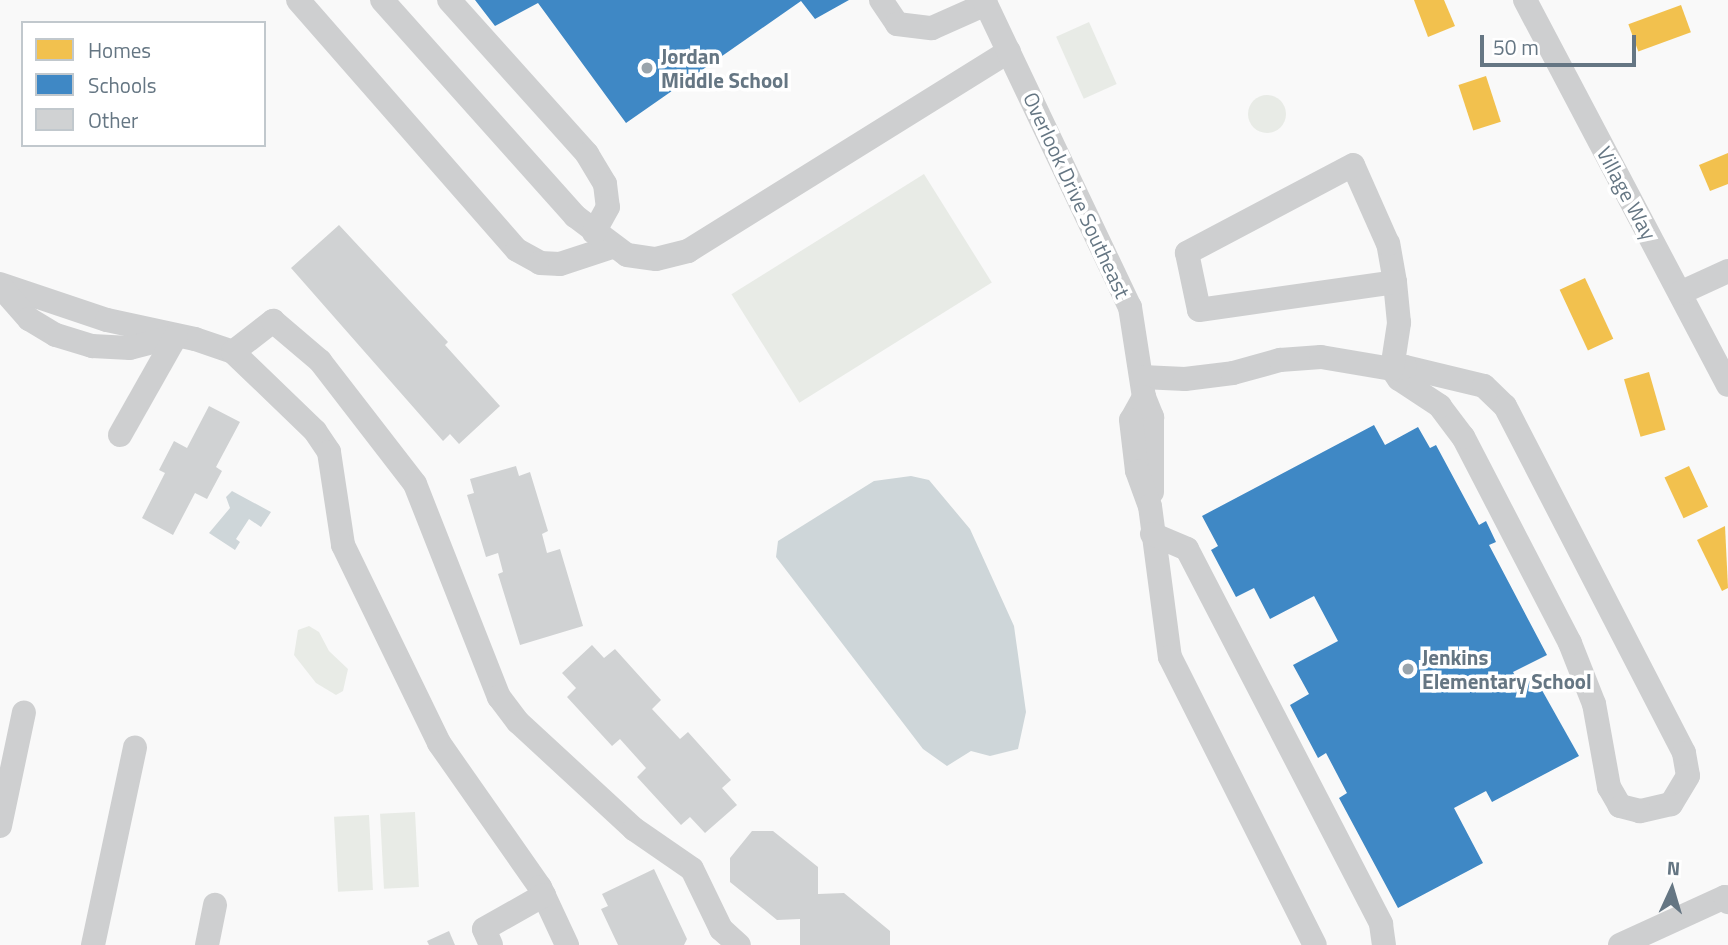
<!DOCTYPE html>
<html>
<head>
<meta charset="utf-8">
<style>
  body { margin:0 }
  #map { position:relative; width:1728px; height:945px; overflow:hidden; background:#f9f9f9; font-family:"Titillium Web",sans-serif }
  div>[style] { position:absolute }
  [style*='--x'] { left:calc(var(--x)*1px); top:calc(var(--y)*1px); width:calc(var(--w)*1px); rotate:calc(var(--a)*1deg) }
  .green>* { inset:0; background:#e8ebe6; transform-origin:0 0 }
  .round { border-radius:50% }
  .water>* { inset:0; background:#ced6d9 }
  .homes>* { inset:0; background:#f2c14e; transform-origin:0 0 }
  .schools>* { inset:0; background:#3f88c5 }
  .building>* { inset:0; background:#d0d2d3 }
  .minor>* { height:24px; margin:-12px; padding:0 12px; transform-origin:12px; border-radius:12px; background:#cecfd0 }
  .dots>* { width:19px; height:19px; translate:-50% -50%; box-sizing:border-box; border:4px solid #fff; border-radius:50% }
  span { translate:-50% -50%; white-space:nowrap; text-align:center; line-height:1.15; -webkit-text-stroke:7px #fff; paint-order:stroke }
  .poi-label { font-size:21px; color:#657683; font-weight:700 }
  .left { translate:0 -50%; text-align:left }
  .street-label { font-size:21px; color:#657683 }
  .legend { position:absolute; left:21px; top:21px; width:245px; height:126px; box-sizing:border-box; background:#fff; border:2px solid #c1c8cd; margin:0; padding:9px 12px; list-style:none; font-size:21px; color:#657683 }
  .legend li { display:flex; align-items:center; gap:14px; height:35px }
  .legend b { width:35px; border:2px solid #c1c8cd }
  .north { position:absolute; left:1637px; top:854px; width:70px; height:70px; -webkit-text-stroke:5px #fff; paint-order:stroke; rotate:4deg; font-size:19px; font-weight:700; line-height:28px; text-align:center; color:#657683 }
  .north::after { content:''; display:block; margin:auto; width:24px; height:32px; background:#657683; clip-path:polygon(50% 0,100% 100%,50% 72%,0 100%) }
  .scale { position:absolute; left:1480px; top:35px; width:156px; height:32px; box-sizing:border-box; border:4px solid #657683; border-top:0; padding-left:9px; font-size:21px; line-height:24px; white-space:nowrap; color:#657683; -webkit-text-stroke:5px #fff; paint-order:stroke }
</style>
</head>
<body>
<div id="map">
  <div class="green">
    <div style="left:1089px;top:22px;width:68px;height:36px;rotate:66deg"></div>
    <div class="round" style="left:1248px;top:95px;width:38px;height:38px"></div>
    <div style="left:924px;top:174px;width:128px;height:227px;rotate:58deg"></div>
    <div style="clip-path:polygon(309px 626px,319px 632px,329px 651px,348px 669px,343px 691px,336px 695px,316px 683px,294px 655px,298px 630px)"></div>
    <div style="left:415px;top:812px;width:75px;height:35px;rotate:87deg"></div>
    <div style="left:369px;top:815px;width:75px;height:35px;rotate:87deg"></div>
  </div>
  <div class="water">
    <div style="clip-path:polygon(911px 476px,929px 480px,970px 529px,1014px 626px,1026px 712px,1018px 749px,990px 756px,971px 751px,947px 766px,923px 749px,776px 557px,778px 541px,874px 481px)"></div>
    <div style="clip-path:polygon(232px 491px,271px 512px,261px 527px,249px 519px,236px 539px,240px 542px,235px 550px,209px 533px,230px 508px,226px 497px)"></div>
  </div>
  <div class="homes">
    <div style="clip-path:polygon(1414px 0,1444px 0,1455px 26px,1428px 37px)"></div>
    <div style="left:1681px;top:5px;width:29px;height:56px;rotate:70deg"></div>
    <div style="left:1486px;top:76px;width:48px;height:29px;rotate:72deg"></div>
    <div style="clip-path:polygon(1728px 153px,1728px 184px,1710px 191px,1699px 165px)"></div>
    <div style="left:1585px;top:278px;width:67px;height:28px;rotate:65deg"></div>
    <div style="left:1649px;top:372px;width:60px;height:26px;rotate:74deg"></div>
    <div style="left:1689px;top:466px;width:45px;height:27px;rotate:65deg"></div>
    <div style="clip-path:polygon(1725px 526px,1728px 588px,1722px 591px,1697px 540px)"></div>
  </div>
  <div class="schools">
    <div style="clip-path:polygon(475px 0,849px 0,815px 19px,801px 1px,626px 123px,538px 3px,495px 26px)"></div>
    <div style="clip-path:polygon(1374px 425px,1385px 445px,1418px 427px,1430px 448px,1436px 445px,1479px 525px,1486px 521px,1496px 542px,1489px 545px,1547px 655px,1513px 672px,1520px 684px,1534px 676px,1579px 756px,1492px 802px,1486px 791px,1454px 808px,1483px 863px,1398px 908px,1339px 798px,1347px 793px,1326px 753px,1318px 758px,1290px 705px,1309px 694px,1293px 665px,1338px 641px,1314px 596px,1270px 619px,1254px 588px,1236px 597px,1211px 550px,1218px 546px,1202px 516px)"></div>
  </div>
  <div class="building">
    <div style="clip-path:polygon(339px 225px,448px 342px,445px 345px,500px 406px,459px 444px,450px 434px,443px 441px,291px 268px)"></div>
    <div style="clip-path:polygon(209px 406px,240px 422px,216px 467px,222px 471px,207px 499px,195px 493px,173px 535px,142px 518px,165px 473px,159px 470px,174px 441px,187px 448px)"></div>
    <div style="clip-path:polygon(516px 466px,519px 476px,530px 472px,548px 531px,542px 534px,547px 553px,560px 549px,583px 626px,520px 645px,498px 574px,503px 572px,498px 553px,486px 557px,467px 495px,474px 493px,470px 479px)"></div>
    <div style="clip-path:polygon(592px 645px,604px 658px,615px 649px,661px 700px,652px 709px,680px 739px,688px 732px,731px 780px,722px 788px,737px 805px,705px 833px,690px 817px,681px 825px,637px 777px,646px 768px,620px 739px,612px 746px,567px 697px,576px 688px,562px 673px)"></div>
    <div style="clip-path:polygon(752px 831px,773px 831px,818px 867px,818px 894px,844px 893px,890px 931px,890px 945px,800px 945px,800px 919px,777px 920px,730px 882px,730px 858px)"></div>
    <div style="clip-path:polygon(654px 869px,687px 939px,684px 945px,618px 945px,601px 909px,608px 906px,602px 894px)"></div>
    <div style="clip-path:polygon(449px 931px,455px 945px,429px 945px,427px 941px)"></div>
  </div>
  <div class="minor">
    <div style="--x:298;--y:0;--w:332;--a:48.8"></div>
    <div style="--x:517;--y:250;--w:26;--a:29"></div>
    <div style="--x:540;--y:263;--w:20;--a:3"></div>
    <div style="--x:560;--y:264;--w:55;--a:-18.1"></div>
    <div style="--x:382;--y:0;--w:290;--a:48.2"></div>
    <div style="--x:575;--y:216;--w:65;--a:36.9"></div>
    <div style="--x:627;--y:255;--w:29;--a:8"></div>
    <div style="--x:656;--y:259;--w:33;--a:-14"></div>
    <div style="--x:688;--y:251;--w:378;--a:-31.9"></div>
    <div style="--x:449;--y:0;--w:207;--a:48.1"></div>
    <div style="--x:587;--y:154;--w:35;--a:59"></div>
    <div style="--x:605;--y:184;--w:23;--a:83"></div>
    <div style="--x:608;--y:207;--w:29;--a:119"></div>
    <div style="--x:881;--y:0;--w:29;--a:56"></div>
    <div style="--x:897;--y:24;--w:35;--a:7"></div>
    <div style="--x:932;--y:28;--w:59;--a:-24"></div>
    <div style="--x:984;--y:0;--w:340;--a:64.6"></div>
    <div style="--x:1130;--y:307;--w:91;--a:81.2"></div>
    <div style="--x:1144;--y:397;--w:22;--a:68"></div>
    <div style="--x:1152;--y:417;--w:75;--a:90"></div>
    <div style="--x:1525;--y:0;--w:435;--a:62.2"></div>
    <div style="--x:0;--y:284;--w:113;--a:18.6"></div>
    <div style="--x:107;--y:320;--w:90;--a:12.2"></div>
    <div style="--x:195;--y:339;--w:40;--a:18.9"></div>
    <div style="--x:233;--y:352;--w:114;--a:43.9"></div>
    <div style="--x:315;--y:431;--w:25;--a:56"></div>
    <div style="--x:329;--y:452;--w:94;--a:81.4"></div>
    <div style="--x:343;--y:545;--w:220;--a:64.1"></div>
    <div style="--x:439;--y:743;--w:176;--a:55"></div>
    <div style="--x:540;--y:887;--w:64;--a:65"></div>
    <div style="--x:0;--y:286;--w:44;--a:48.7"></div>
    <div style="--x:29;--y:319;--w:31;--a:31"></div>
    <div style="--x:56;--y:335;--w:38;--a:17"></div>
    <div style="--x:92;--y:346;--w:38;--a:3"></div>
    <div style="--x:130;--y:348;--w:43;--a:-14.7"></div>
    <div style="--x:1680;--y:293;--w:53;--a:-24.6"></div>
    <div style="--x:233;--y:352;--w:51;--a:-37.8"></div>
    <div style="--x:273;--y:321;--w:62;--a:40.4"></div>
    <div style="--x:320;--y:361;--w:155;--a:52.3"></div>
    <div style="--x:415;--y:484;--w:229;--a:68.5"></div>
    <div style="--x:499;--y:697;--w:31;--a:53"></div>
    <div style="--x:518;--y:722;--w:158;--a:42.7"></div>
    <div style="--x:634;--y:829;--w:70;--a:34.6"></div>
    <div style="--x:692;--y:869;--w:67;--a:64.2"></div>
    <div style="--x:721;--y:929;--w:24;--a:42"></div>
    <div style="--x:1405;--y:367;--w:81;--a:13.5"></div>
    <div style="--x:1484;--y:386;--w:29;--a:44"></div>
    <div style="--x:1505;--y:406;--w:390;--a:62.7"></div>
    <div style="--x:1684;--y:753;--w:23;--a:80"></div>
    <div style="--x:1688;--y:776;--w:33;--a:121"></div>
    <div style="--x:1671;--y:804;--w:32;--a:167"></div>
    <div style="--x:1640;--y:811;--w:21;--a:-166"></div>
    <div style="--x:1620;--y:806;--w:22;--a:-120"></div>
    <div style="--x:1609;--y:787;--w:84;--a:-100.2"></div>
    <div style="--x:1594;--y:704;--w:66;--a:-111.5"></div>
    <div style="--x:1570;--y:643;--w:232;--a:-117.4"></div>
    <div style="--x:1463;--y:437;--w:39;--a:-127"></div>
    <div style="--x:1440;--y:406;--w:49;--a:-146.6"></div>
    <div style="--x:1399;--y:379;--w:12;--a:-125"></div>
    <div style="--x:1392;--y:369;--w:13;--a:-9"></div>
    <div style="--x:1142;--y:377;--w:43;--a:2.7"></div>
    <div style="--x:1185;--y:379;--w:48;--a:-7.1"></div>
    <div style="--x:1233;--y:373;--w:49;--a:-15.5"></div>
    <div style="--x:1280;--y:360;--w:41;--a:-4.2"></div>
    <div style="--x:1321;--y:357;--w:72;--a:9.6"></div>
    <div style="--x:1392;--y:369;--w:47;--a:-81.3"></div>
    <div style="--x:1399;--y:323;--w:41;--a:-95.6"></div>
    <div style="--x:1395;--y:282;--w:39;--a:-100"></div>
    <div style="--x:1388;--y:244;--w:86;--a:-113.9"></div>
    <div style="--x:1353;--y:165;--w:188;--a:152.1"></div>
    <div style="--x:1187;--y:253;--w:58;--a:78.1"></div>
    <div style="--x:1199;--y:310;--w:198;--a:-8.1"></div>
    <div style="--x:1144;--y:397;--w:26;--a:119"></div>
    <div style="--x:1131;--y:420;--w:51;--a:83.3"></div>
    <div style="--x:1137;--y:471;--w:37;--a:70"></div>
    <div style="--x:1150;--y:506;--w:152;--a:82.5"></div>
    <div style="--x:1170;--y:657;--w:322;--a:63.3"></div>
    <div style="--x:120;--y:435;--w:114;--a:-60.5"></div>
    <div style="--x:1152;--y:534;--w:38;--a:23"></div>
    <div style="--x:1187;--y:549;--w:422;--a:62.6"></div>
    <div style="--x:1381;--y:924;--w:21;--a:82"></div>
    <div style="--x:0;--y:826;--w:116;--a:-78.1"></div>
    <div style="--x:93;--y:945;--w:202;--a:-78"></div>
    <div style="--x:207;--y:945;--w:41;--a:-78.7"></div>
    <div style="--x:491;--y:945;--w:17;--a:-114"></div>
    <div style="--x:484;--y:929;--w:69;--a:-29.5"></div>
    <div style="--x:1620;--y:945;--w:115;--a:-24.6"></div>
    <div style="--x:1725;--y:897;--w:6;--a:59"></div>
  </div>
  <div class="dots">
    <div style="left:647px;top:68px;background:#99a4ac"></div>
    <div style="left:1408px;top:669px;background:#99a4ac"></div>
  </div>
  <div class="poi-label">
    <span class="left" style="left:661px;top:68px">Jordan<br>Middle School</span>
    <span class="left" style="left:1422px;top:669px">Jenkins<br>Elementary School</span>
  </div>
  <div class="street-label">
    <span style="left:1627px;top:193px;rotate:62deg">Village Way</span>
    <span style="left:1077px;top:195px;rotate:65deg">Overlook Drive Southeast</span>
  </div>
  <ul class="legend">
  <li><b style="height:19px;background:#f2c14e"></b>Homes</li>
  <li><b style="height:19px;background:#3f88c5"></b>Schools</li>
  <li><b style="height:19px;background:#d0d2d3"></b>Other</li>
  </ul>
  <div class="north">N</div>
  <div class="scale">50 m</div>
</div>
</body>
</html>
